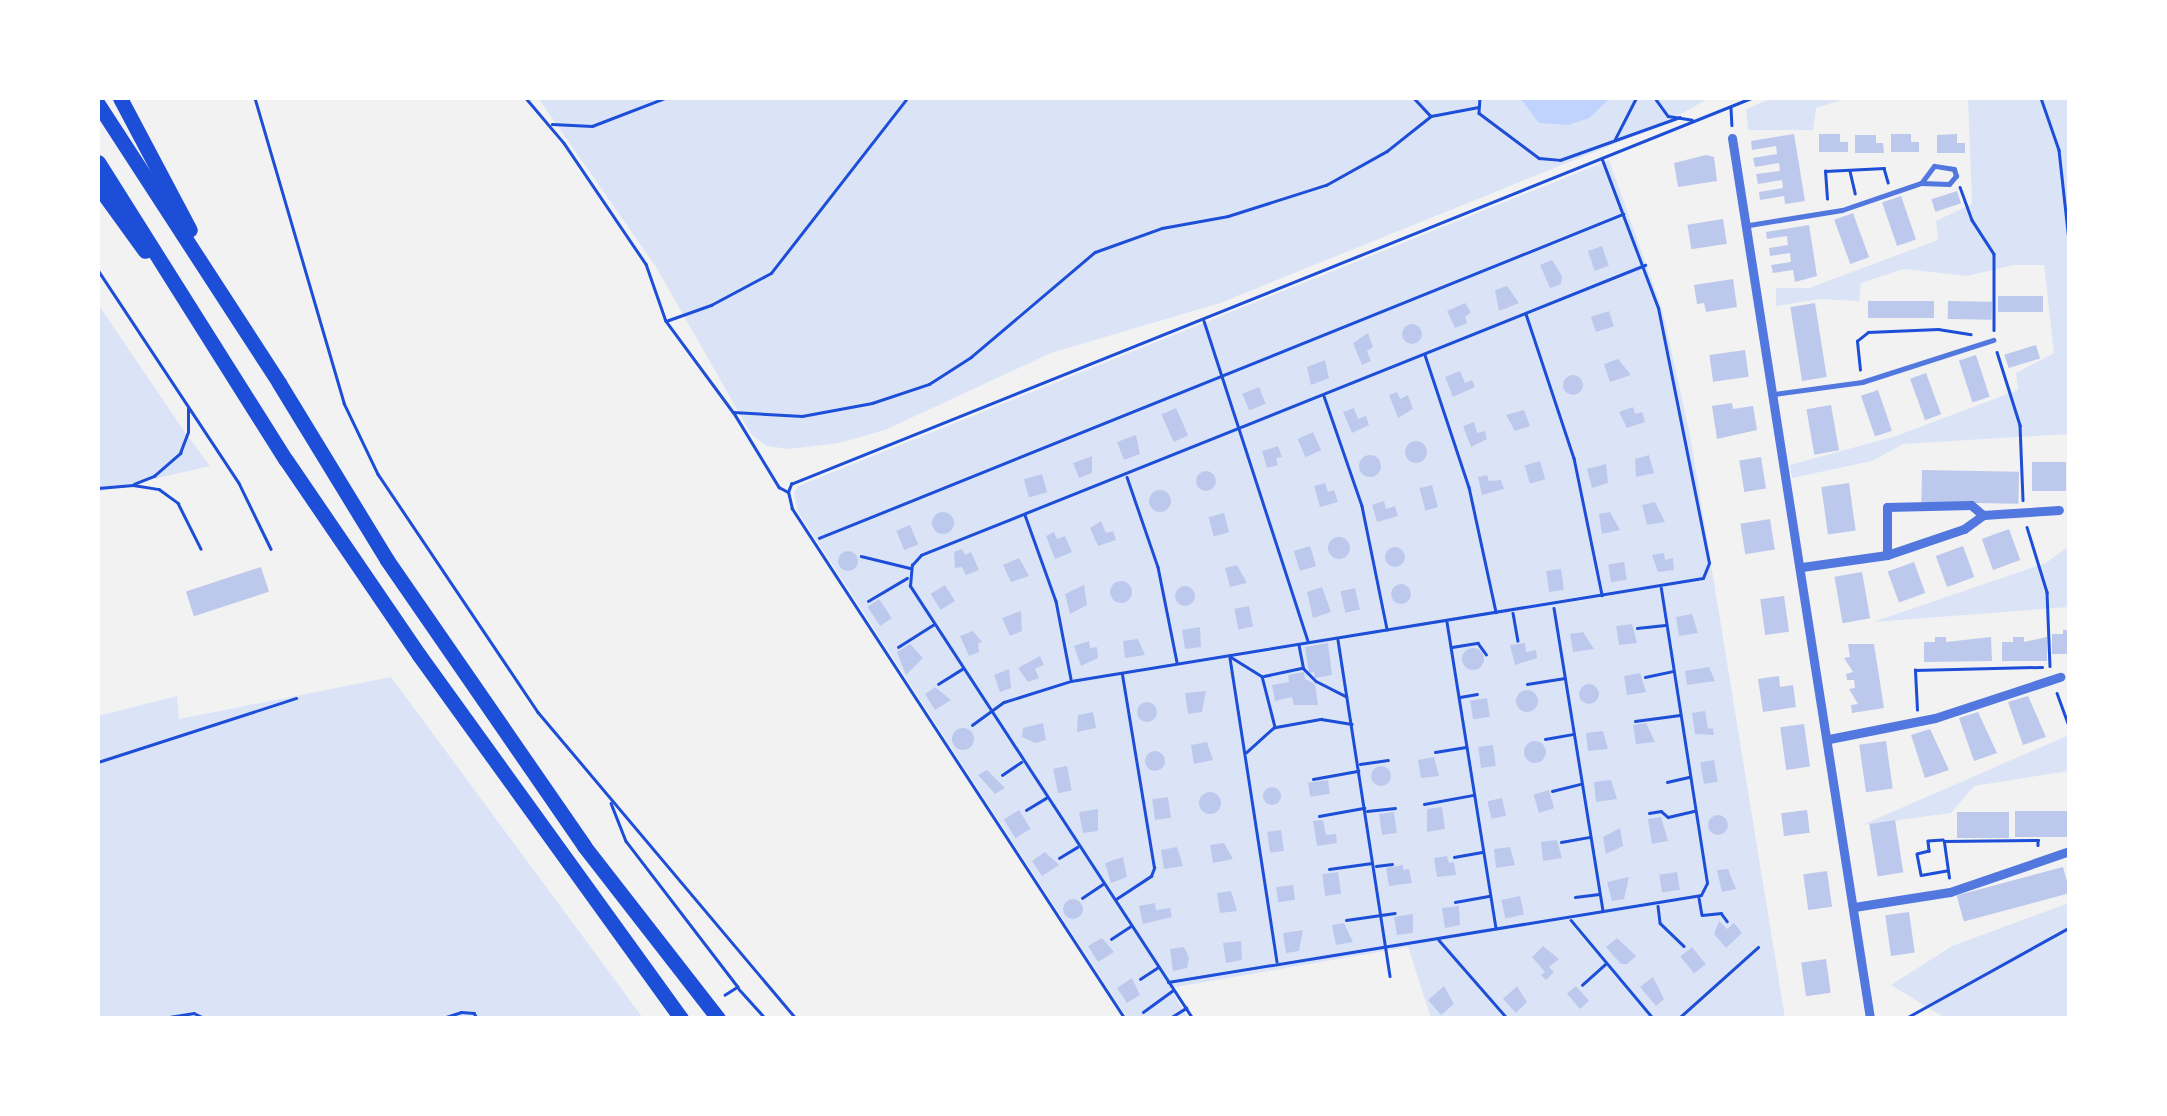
<!DOCTYPE html>
<html>
<head>
<meta charset="utf-8">
<style>
  body { margin:0 }
  #map { position:relative; width:2167px; height:1116px; overflow:hidden; background:#f2f2f2; font-family:Commissioner,sans-serif }
  div>[style] { position:absolute }
  [style*='--x'] { left:calc(var(--x)*1px); top:calc(var(--y)*1px); width:calc(var(--w)*1px); rotate:calc(var(--a)*1deg) }
  .green>* { inset:0; background:#dbe4f7 }
  .water>* { inset:0; background:#bfd3fe }
  .building>* { inset:0; background:#bdc9ec; transform-origin:0 0 }
  .round { border-radius:50% }
  .path>* { height:2.5px; margin:-1.25px; padding:0 1.25px; transform-origin:1.25px; border-radius:1.25px; background:#1d4ed8 }
  .service>* { height:5px; margin:-2.5px; padding:0 2.5px; transform-origin:2.5px; border-radius:2.5px; background:#5277de }
  .minor>* { height:9px; margin:-4.5px; padding:0 4.5px; transform-origin:4.5px; border-radius:4.5px; background:#5277de }
  .primary>* { height:15px; margin:-7.5px; padding:0 7.5px; transform-origin:7.5px; border-radius:7.5px; background:#1d4ed8 }
  span { translate:-50% -50%; white-space:nowrap; text-align:center; line-height:1.15; -webkit-text-stroke:9px #fff; paint-order:stroke }
  .frame { position:absolute; inset:0; border:100px solid #fff; pointer-events:none }
</style>
</head>
<body>
<div id="map">
  <div class="green">
    <div style="clip-path:polygon(538px 98px,1710px 98px,1656px 127px,1220px 303px,1051px 353px,885px 430px,839px 443px,789px 449px,766px 446px,751px 434px,656px 267px)"></div>
    <div style="clip-path:polygon(1773px 98px,1847px 98px,1816px 108px,1813px 130px,1748px 130px,1746px 109px)"></div>
    <div style="clip-path:polygon(1968px 98px,2069px 98px,2069px 434px,1903px 444px,1872px 461px,1792px 478px,1790px 465px,1896px 436px,2018px 390px,2016px 373px,2054px 353px,2044px 265px,2014px 265px,1967px 276px,1904px 269px,1861px 283px,1859px 301px,1820px 299px,1776px 306px,1776px 288px,1809px 288px,1938px 240px,1936px 221px,1972px 204px)"></div>
    <div style="clip-path:polygon(1609px 160px,1662px 309px,1690px 435px,1785px 1018px,1431px 1018px,1408px 947px,1170px 988px,1188px 1018px,1127px 1018px,798px 512px,794px 493px,798px 486px)"></div>
    <div style="clip-path:polygon(98px 304px,182px 428px,210px 466px,98px 492px)"></div>
    <div style="clip-path:polygon(2069px 546px,2069px 607px,1873px 622px,2046px 563px)"></div>
    <div style="clip-path:polygon(391px 677px,643px 1018px,98px 1018px,98px 716px,177px 696px,179px 719px)"></div>
    <div style="clip-path:polygon(2069px 735px,2069px 771px,1974px 786px,1951px 813px,1862px 825px)"></div>
    <div style="clip-path:polygon(2069px 903px,2069px 1018px,1945px 1018px,1891px 985px,1952px 946px)"></div>
  </div>
  <div class="water">
    <div style="clip-path:polygon(1520px 98px,1610px 98px,1589px 118px,1568px 125px,1539px 123px)"></div>
  </div>
  <div class="building">
    <div style="clip-path:polygon(1794px 134px,1805px 201px,1785px 204px,1784px 196px,1760px 200px,1759px 192px,1783px 188px,1782px 180px,1758px 184px,1756px 174px,1780px 171px,1779px 163px,1755px 167px,1753px 158px,1777px 154px,1776px 146px,1752px 150px,1751px 141px)"></div>
    <div style="clip-path:polygon(1819px 134px,1840px 134px,1840px 142px,1848px 142px,1848px 152px,1819px 152px)"></div>
    <div style="clip-path:polygon(1891px 134px,1911px 134px,1911px 142px,1919px 142px,1919px 152px,1891px 152px)"></div>
    <div style="clip-path:polygon(1957px 134px,1957px 143px,1965px 143px,1965px 153px,1937px 153px,1937px 135px)"></div>
    <div style="clip-path:polygon(1855px 135px,1876px 135px,1876px 143px,1883px 143px,1884px 153px,1855px 153px)"></div>
    <div style="clip-path:polygon(1706px 155px,1714px 157px,1717px 181px,1678px 187px,1674px 163px)"></div>
    <div style="left:1957px;top:191px;width:13px;height:27px;rotate:72deg"></div>
    <div style="left:1901px;top:196px;width:46px;height:20px;rotate:71deg"></div>
    <div style="left:1853px;top:213px;width:47px;height:20px;rotate:70deg"></div>
    <div style="left:1723px;top:219px;width:25px;height:36px;rotate:81deg"></div>
    <div style="clip-path:polygon(1809px 225px,1817px 276px,1795px 282px,1793px 270px,1773px 273px,1771px 265px,1791px 262px,1790px 253px,1770px 256px,1769px 248px,1788px 245px,1787px 236px,1767px 239px,1766px 232px)"></div>
    <div style="left:1602px;top:246px;width:21px;height:15px;rotate:71deg"></div>
    <div style="clip-path:polygon(1552px 260px,1562px 276px,1561px 284px,1550px 288px,1540px 265px)"></div>
    <div style="clip-path:polygon(1733px 279px,1737px 307px,1706px 312px,1704px 303px,1697px 304px,1694px 285px)"></div>
    <div style="clip-path:polygon(1507px 286px,1519px 303px,1499px 311px,1495px 290px)"></div>
    <div style="left:1998px;top:296px;width:45px;height:16px"></div>
    <div style="left:1868px;top:301px;width:66px;height:17px"></div>
    <div style="left:1948px;top:301px;width:44px;height:18px;rotate:1deg"></div>
    <div style="clip-path:polygon(1465px 303px,1471px 312px,1465px 317px,1467px 323px,1455px 328px,1447px 311px)"></div>
    <div style="left:1815px;top:303px;width:75px;height:25px;rotate:81deg"></div>
    <div style="left:1609px;top:311px;width:16px;height:19px;rotate:72deg"></div>
    <div class="round" style="left:1402px;top:324px;width:20px;height:20px"></div>
    <div style="clip-path:polygon(1368px 333px,1373px 347px,1367px 351px,1371px 361px,1362px 365px,1353px 343px)"></div>
    <div style="left:2036px;top:345px;width:14px;height:33px;rotate:73deg"></div>
    <div style="left:1745px;top:350px;width:27px;height:36px;rotate:82deg"></div>
    <div style="left:1976px;top:355px;width:44px;height:18px;rotate:72deg"></div>
    <div style="clip-path:polygon(1618px 359px,1631px 375px,1610px 382px,1604px 364px)"></div>
    <div style="clip-path:polygon(1325px 360px,1329px 378px,1311px 385px,1307px 367px)"></div>
    <div style="clip-path:polygon(1460px 371px,1465px 383px,1472px 380px,1475px 387px,1453px 397px,1445px 377px)"></div>
    <div style="left:1926px;top:373px;width:44px;height:17px;rotate:70deg"></div>
    <div class="round" style="left:1563px;top:375px;width:20px;height:20px"></div>
    <div style="left:1259px;top:387px;width:18px;height:18px;rotate:68deg"></div>
    <div style="left:1878px;top:390px;width:43px;height:18px;rotate:71deg"></div>
    <div style="clip-path:polygon(1397px 392px,1400px 399px,1408px 395px,1413px 409px,1398px 418px,1389px 395px)"></div>
    <div style="clip-path:polygon(1732px 403px,1733px 409px,1753px 406px,1757px 430px,1717px 439px,1712px 406px)"></div>
    <div style="left:1831px;top:405px;width:46px;height:25px;rotate:80deg"></div>
    <div style="clip-path:polygon(1633px 407px,1635px 414px,1642px 412px,1645px 422px,1627px 428px,1619px 412px)"></div>
    <div style="left:1176px;top:408px;width:30px;height:16px;rotate:66deg"></div>
    <div style="clip-path:polygon(1354px 408px,1358px 419px,1366px 416px,1369px 425px,1352px 433px,1343px 412px)"></div>
    <div style="clip-path:polygon(1524px 410px,1530px 426px,1515px 431px,1506px 415px)"></div>
    <div style="clip-path:polygon(1474px 422px,1477px 433px,1485px 431px,1487px 439px,1471px 447px,1463px 426px)"></div>
    <div style="left:1313px;top:432px;width:20px;height:17px;rotate:66deg"></div>
    <div style="clip-path:polygon(1136px 435px,1140px 454px,1124px 460px,1117px 442px)"></div>
    <div class="round" style="left:1405px;top:441px;width:22px;height:22px"></div>
    <div style="clip-path:polygon(1278px 446px,1282px 457px,1276px 458px,1278px 465px,1267px 468px,1262px 451px)"></div>
    <div class="round" style="left:1359px;top:455px;width:22px;height:22px"></div>
    <div style="clip-path:polygon(1649px 455px,1654px 473px,1636px 477px,1635px 459px)"></div>
    <div style="clip-path:polygon(1092px 456px,1092px 473px,1079px 478px,1073px 463px)"></div>
    <div style="left:1761px;top:457px;width:32px;height:22px;rotate:81deg"></div>
    <div style="left:1540px;top:461px;width:19px;height:16px;rotate:74deg"></div>
    <div style="left:2032px;top:462px;width:34px;height:29px"></div>
    <div style="clip-path:polygon(1606px 464px,1608px 483px,1592px 488px,1587px 469px)"></div>
    <div style="left:1922px;top:470px;width:97px;height:32px;rotate:1deg"></div>
    <div class="round" style="left:1196px;top:471px;width:20px;height:20px"></div>
    <div style="left:1042px;top:474px;width:19px;height:19px;rotate:74deg"></div>
    <div style="clip-path:polygon(1487px 475px,1489px 481px,1501px 480px,1504px 489px,1482px 495px,1478px 477px)"></div>
    <div style="clip-path:polygon(1325px 483px,1328px 492px,1334px 490px,1338px 502px,1320px 507px,1314px 486px)"></div>
    <div style="left:1849px;top:483px;width:48px;height:28px;rotate:82deg"></div>
    <div style="left:1432px;top:485px;width:23px;height:13px;rotate:75deg"></div>
    <div class="round" style="left:1149px;top:490px;width:22px;height:22px"></div>
    <div style="clip-path:polygon(1384px 501px,1386px 509px,1395px 506px,1398px 516px,1377px 522px,1372px 505px)"></div>
    <div style="clip-path:polygon(1655px 502px,1665px 522px,1647px 525px,1642px 505px)"></div>
    <div style="clip-path:polygon(1610px 512px,1620px 530px,1602px 534px,1599px 514px)"></div>
    <div class="round" style="left:932px;top:512px;width:22px;height:22px"></div>
    <div style="left:1224px;top:513px;width:20px;height:16px;rotate:75deg"></div>
    <div style="left:1770px;top:519px;width:31px;height:30px;rotate:81deg"></div>
    <div style="clip-path:polygon(1101px 521px,1106px 533px,1113px 531px,1116px 540px,1098px 546px,1090px 528px)"></div>
    <div style="left:910px;top:525px;width:21px;height:15px;rotate:67deg"></div>
    <div style="left:2009px;top:529px;width:33px;height:29px;rotate:70deg"></div>
    <div style="clip-path:polygon(1054px 532px,1057px 539px,1065px 536px,1072px 552px,1055px 559px,1046px 536px)"></div>
    <div class="round" style="left:1328px;top:537px;width:22px;height:22px"></div>
    <div style="left:1310px;top:546px;width:21px;height:17px;rotate:73deg"></div>
    <div style="left:1963px;top:546px;width:33px;height:29px;rotate:70deg"></div>
    <div class="round" style="left:1385px;top:547px;width:20px;height:20px"></div>
    <div style="clip-path:polygon(962px 549px,965px 555px,971px 552px,979px 570px,966px 575px,962px 567px,955px 568px,954px 552px)"></div>
    <div class="round" style="left:838px;top:551px;width:20px;height:20px"></div>
    <div style="clip-path:polygon(1664px 553px,1665px 560px,1673px 558px,1674px 570px,1658px 572px,1652px 555px)"></div>
    <div style="clip-path:polygon(1019px 558px,1029px 576px,1011px 582px,1003px 565px)"></div>
    <div style="left:1624px;top:562px;width:18px;height:16px;rotate:81deg"></div>
    <div style="left:1914px;top:562px;width:33px;height:28px;rotate:70deg"></div>
    <div style="clip-path:polygon(1237px 565px,1247px 583px,1230px 587px,1225px 568px)"></div>
    <div style="left:261px;top:567px;width:26px;height:79px;rotate:72deg"></div>
    <div style="left:1561px;top:569px;width:21px;height:15px;rotate:82deg"></div>
    <div style="left:1862px;top:572px;width:47px;height:28px;rotate:80deg"></div>
    <div class="round" style="left:1110px;top:581px;width:22px;height:22px"></div>
    <div class="round" style="left:1391px;top:584px;width:20px;height:20px"></div>
    <div style="left:945px;top:585px;width:19px;height:17px;rotate:58deg"></div>
    <div style="clip-path:polygon(1084px 585px,1087px 605px,1070px 614px,1065px 594px)"></div>
    <div class="round" style="left:1175px;top:586px;width:20px;height:20px"></div>
    <div style="clip-path:polygon(1322px 587px,1331px 612px,1313px 618px,1307px 592px)"></div>
    <div style="left:1355px;top:588px;width:22px;height:15px;rotate:77deg"></div>
    <div style="left:1784px;top:596px;width:36px;height:24px;rotate:82deg"></div>
    <div style="left:879px;top:599px;width:23px;height:14px;rotate:56deg"></div>
    <div style="left:1249px;top:606px;width:21px;height:15px;rotate:79deg"></div>
    <div style="clip-path:polygon(1021px 611px,1022px 631px,1010px 636px,1002px 618px)"></div>
    <div style="clip-path:polygon(1692px 614px,1698px 633px,1679px 636px,1676px 617px)"></div>
    <div style="clip-path:polygon(1632px 624px,1637px 643px,1619px 645px,1616px 626px)"></div>
    <div style="clip-path:polygon(1200px 627px,1201px 647px,1185px 649px,1182px 630px)"></div>
    <div style="clip-path:polygon(2063px 630px,2070px 630px,2070px 654px,2052px 654px,2052px 634px,2063px 634px)"></div>
    <div style="clip-path:polygon(973px 631px,982px 642px,978px 643px,979px 652px,969px 656px,960px 636px)"></div>
    <div style="clip-path:polygon(1583px 632px,1594px 649px,1573px 652px,1570px 634px)"></div>
    <div style="clip-path:polygon(1935px 637px,1946px 637px,1946px 642px,1991px 637px,1992px 661px,1924px 662px,1924px 642px,1935px 642px)"></div>
    <div style="clip-path:polygon(2013px 637px,2024px 637px,2024px 642px,2047px 637px,2047px 661px,2002px 661px,2002px 642px,2013px 642px)"></div>
    <div style="clip-path:polygon(1138px 639px,1145px 655px,1125px 658px,1123px 641px)"></div>
    <div style="clip-path:polygon(1089px 641px,1090px 648px,1097px 647px,1098px 658px,1081px 666px,1074px 646px)"></div>
    <div style="clip-path:polygon(1328px 643px,1332px 675px,1315px 678px,1314px 672px,1309px 673px,1305px 647px)"></div>
    <div style="clip-path:polygon(1525px 643px,1526px 652px,1536px 650px,1537px 658px,1515px 665px,1510px 645px)"></div>
    <div style="clip-path:polygon(910px 644px,923px 658px,906px 675px,897px 652px)"></div>
    <div style="clip-path:polygon(1848px 644px,1874px 644px,1884px 708px,1852px 713px,1851px 705px,1858px 704px,1849px 689px,1855px 688px,1854px 680px,1847px 680px,1846px 674px,1853px 672px,1844px 658px,1850px 657px)"></div>
    <div class="round" style="left:1462px;top:648px;width:22px;height:22px"></div>
    <div style="clip-path:polygon(1040px 656px,1044px 665px,1035px 669px,1039px 678px,1028px 682px,1018px 668px)"></div>
    <div style="clip-path:polygon(1709px 667px,1715px 681px,1687px 685px,1685px 671px)"></div>
    <div style="clip-path:polygon(1009px 669px,1011px 688px,1000px 692px,994px 675px)"></div>
    <div style="clip-path:polygon(1304px 672px,1305px 679px,1315px 684px,1318px 705px,1294px 705px,1292px 697px,1275px 701px,1272px 685px,1289px 682px,1288px 675px)"></div>
    <div style="clip-path:polygon(1640px 673px,1646px 692px,1627px 695px,1624px 676px)"></div>
    <div style="clip-path:polygon(1779px 676px,1780px 687px,1793px 685px,1796px 707px,1763px 712px,1758px 679px)"></div>
    <div class="round" style="left:1579px;top:684px;width:20px;height:20px"></div>
    <div style="clip-path:polygon(935px 687px,951px 700px,935px 710px,925px 694px)"></div>
    <div class="round" style="left:1516px;top:690px;width:22px;height:22px"></div>
    <div style="clip-path:polygon(1206px 691px,1202px 712px,1188px 714px,1185px 693px)"></div>
    <div style="clip-path:polygon(2028px 696px,2046px 737px,2023px 745px,2008px 702px)"></div>
    <div style="left:1487px;top:698px;width:19px;height:17px;rotate:81deg"></div>
    <div class="round" style="left:1137px;top:702px;width:20px;height:20px"></div>
    <div style="clip-path:polygon(1705px 711px,1708px 729px,1713px 728px,1714px 735px,1695px 734px,1692px 713px)"></div>
    <div style="clip-path:polygon(1093px 712px,1096px 728px,1077px 732px,1078px 715px)"></div>
    <div style="clip-path:polygon(1978px 712px,1997px 753px,1974px 761px,1959px 718px)"></div>
    <div style="clip-path:polygon(1043px 723px,1046px 740px,1035px 743px,1022px 737px,1023px 728px)"></div>
    <div style="clip-path:polygon(1646px 723px,1655px 742px,1636px 744px,1633px 725px)"></div>
    <div style="left:1804px;top:724px;width:43px;height:24px;rotate:82deg"></div>
    <div class="round" style="left:952px;top:728px;width:22px;height:22px"></div>
    <div style="clip-path:polygon(1930px 729px,1949px 770px,1925px 778px,1911px 735px)"></div>
    <div style="clip-path:polygon(1603px 731px,1608px 749px,1588px 751px,1586px 733px)"></div>
    <div class="round" style="left:1524px;top:741px;width:22px;height:22px"></div>
    <div style="left:1886px;top:741px;width:48px;height:27px;rotate:82deg"></div>
    <div style="clip-path:polygon(1207px 742px,1213px 760px,1194px 764px,1191px 745px)"></div>
    <div style="left:1493px;top:745px;width:21px;height:15px;rotate:82deg"></div>
    <div class="round" style="left:1145px;top:751px;width:20px;height:20px"></div>
    <div style="clip-path:polygon(1434px 757px,1439px 776px,1421px 778px,1418px 760px)"></div>
    <div style="left:1714px;top:760px;width:22px;height:14px;rotate:80deg"></div>
    <div class="round" style="left:1371px;top:766px;width:20px;height:20px"></div>
    <div style="left:1067px;top:766px;width:25px;height:14px;rotate:79deg"></div>
    <div style="clip-path:polygon(987px 770px,1005px 788px,995px 794px,978px 775px)"></div>
    <div style="left:1328px;top:780px;width:14px;height:20px;rotate:82deg"></div>
    <div style="clip-path:polygon(1611px 780px,1617px 799px,1596px 802px,1594px 782px)"></div>
    <div class="round" style="left:1263px;top:787px;width:18px;height:18px"></div>
    <div style="left:1549px;top:790px;width:19px;height:16px;rotate:74deg"></div>
    <div class="round" style="left:1199px;top:792px;width:22px;height:22px"></div>
    <div style="left:1168px;top:797px;width:21px;height:16px;rotate:82deg"></div>
    <div style="left:1502px;top:798px;width:18px;height:15px;rotate:77deg"></div>
    <div style="clip-path:polygon(1442px 807px,1445px 829px,1427px 832px,1427px 809px)"></div>
    <div style="clip-path:polygon(1098px 809px,1098px 831px,1083px 833px,1079px 812px)"></div>
    <div style="left:1019px;top:810px;width:22px;height:18px;rotate:58deg"></div>
    <div style="left:1807px;top:810px;width:23px;height:26px;rotate:83deg"></div>
    <div style="left:2015px;top:811px;width:53px;height:26px"></div>
    <div style="left:1394px;top:812px;width:21px;height:15px;rotate:82deg"></div>
    <div style="left:1957px;top:812px;width:52px;height:26px"></div>
    <div class="round" style="left:1708px;top:815px;width:20px;height:20px"></div>
    <div style="clip-path:polygon(1661px 817px,1668px 841px,1652px 844px,1648px 819px)"></div>
    <div style="clip-path:polygon(1323px 820px,1326px 835px,1336px 834px,1337px 843px,1317px 846px,1313px 821px)"></div>
    <div style="left:1895px;top:820px;width:53px;height:26px;rotate:81deg"></div>
    <div style="clip-path:polygon(1620px 828px,1623px 846px,1606px 854px,1603px 837px)"></div>
    <div style="left:1281px;top:830px;width:21px;height:14px;rotate:82deg"></div>
    <div style="clip-path:polygon(1557px 840px,1562px 858px,1543px 861px,1541px 842px)"></div>
    <div style="clip-path:polygon(1224px 843px,1233px 859px,1213px 863px,1210px 845px)"></div>
    <div style="clip-path:polygon(1177px 847px,1183px 866px,1164px 869px,1161px 850px)"></div>
    <div style="clip-path:polygon(1510px 847px,1515px 865px,1496px 868px,1494px 849px)"></div>
    <div style="clip-path:polygon(1045px 852px,1059px 865px,1042px 876px,1032px 861px)"></div>
    <div style="clip-path:polygon(1447px 856px,1449px 863px,1454px 862px,1456px 875px,1437px 877px,1434px 858px)"></div>
    <div style="clip-path:polygon(1123px 857px,1127px 877px,1111px 883px,1105px 863px)"></div>
    <div style="clip-path:polygon(1403px 865px,1403px 870px,1409px 869px,1412px 883px,1389px 886px,1386px 868px)"></div>
    <div style="left:2063px;top:867px;width:27px;height:110px;rotate:75deg"></div>
    <div style="clip-path:polygon(1728px 869px,1736px 889px,1722px 892px,1717px 870px)"></div>
    <div style="left:1827px;top:871px;width:36px;height:24px;rotate:82deg"></div>
    <div style="left:1338px;top:872px;width:22px;height:16px;rotate:82deg"></div>
    <div style="left:1677px;top:872px;width:18px;height:18px;rotate:81deg"></div>
    <div style="clip-path:polygon(1629px 877px,1624px 899px,1612px 901px,1607px 882px)"></div>
    <div style="left:1293px;top:885px;width:15px;height:17px;rotate:82deg"></div>
    <div style="clip-path:polygon(1231px 891px,1237px 911px,1220px 913px,1217px 893px)"></div>
    <div style="left:1520px;top:896px;width:19px;height:19px;rotate:78deg"></div>
    <div class="round" style="left:1063px;top:899px;width:20px;height:20px"></div>
    <div style="clip-path:polygon(1155px 903px,1156px 910px,1170px 908px,1172px 917px,1143px 924px,1139px 906px)"></div>
    <div style="clip-path:polygon(1459px 906px,1460px 925px,1445px 928px,1442px 908px)"></div>
    <div style="left:1909px;top:912px;width:41px;height:24px;rotate:82deg"></div>
    <div style="clip-path:polygon(1413px 914px,1413px 933px,1397px 935px,1394px 917px)"></div>
    <div style="clip-path:polygon(1719px 921px,1727px 929px,1734px 923px,1742px 933px,1726px 948px,1714px 934px)"></div>
    <div style="clip-path:polygon(1344px 923px,1353px 942px,1336px 945px,1332px 925px)"></div>
    <div style="clip-path:polygon(1303px 930px,1299px 951px,1286px 953px,1283px 933px)"></div>
    <div style="clip-path:polygon(1102px 938px,1114px 952px,1098px 962px,1088px 946px)"></div>
    <div style="clip-path:polygon(1617px 938px,1636px 956px,1627px 964px,1621px 964px,1606px 947px)"></div>
    <div style="clip-path:polygon(1241px 941px,1242px 960px,1226px 963px,1223px 943px)"></div>
    <div style="clip-path:polygon(1543px 946px,1559px 959px,1549px 967px,1554px 972px,1546px 980px,1541px 975px,1545px 972px,1532px 957px)"></div>
    <div style="clip-path:polygon(1184px 947px,1189px 958px,1187px 968px,1173px 971px,1170px 949px)"></div>
    <div style="left:1692px;top:947px;width:22px;height:15px;rotate:51deg"></div>
    <div style="left:1826px;top:959px;width:34px;height:25px;rotate:82deg"></div>
    <div style="clip-path:polygon(1653px 977px,1664px 999px,1656px 1006px,1640px 987px)"></div>
    <div style="clip-path:polygon(1132px 978px,1140px 995px,1127px 1003px,1117px 988px)"></div>
    <div style="clip-path:polygon(1444px 986px,1454px 1004px,1441px 1015px,1428px 1000px)"></div>
    <div style="clip-path:polygon(1517px 986px,1527px 1002px,1516px 1013px,1503px 999px)"></div>
    <div style="left:1576px;top:986px;width:20px;height:12px;rotate:49deg"></div>
  </div>
  <div class="path">
    <div style="--x:255;--y:98;--w:318;--a:73.7"></div>
    <div style="--x:344;--y:403;--w:79;--a:64.4"></div>
    <div style="--x:378;--y:474;--w:287;--a:56.1"></div>
    <div style="--x:538;--y:712;--w:400;--a:49.9"></div>
    <div style="--x:526;--y:98;--w:59;--a:49.8"></div>
    <div style="--x:564;--y:143;--w:146;--a:55.9"></div>
    <div style="--x:646;--y:264;--w:60;--a:70.7"></div>
    <div style="--x:666;--y:321;--w:113;--a:53.6"></div>
    <div style="--x:733;--y:412;--w:69;--a:3.3"></div>
    <div style="--x:802;--y:416;--w:71;--a:-10.5"></div>
    <div style="--x:872;--y:403;--w:60;--a:-18.4"></div>
    <div style="--x:929;--y:384;--w:50;--a:-32.7"></div>
    <div style="--x:971;--y:357;--w:162;--a:-40.3"></div>
    <div style="--x:1095;--y:252;--w:71;--a:-19.7"></div>
    <div style="--x:1162;--y:228;--w:67;--a:-10.3"></div>
    <div style="--x:1228;--y:216;--w:103;--a:-17.6"></div>
    <div style="--x:1326;--y:185;--w:70;--a:-29.1"></div>
    <div style="--x:1387;--y:151;--w:56;--a:-38.5"></div>
    <div style="--x:1431;--y:116;--w:48;--a:-10.8"></div>
    <div style="--x:1414;--y:98;--w:23;--a:47"></div>
    <div style="--x:1480;--y:98;--w:15;--a:94"></div>
    <div style="--x:1479;--y:113;--w:75;--a:36.9"></div>
    <div style="--x:1539;--y:158;--w:21;--a:5"></div>
    <div style="--x:1560;--y:160;--w:127;--a:-19.7"></div>
    <div style="--x:1655;--y:98;--w:22;--a:54"></div>
    <div style="--x:1668;--y:116;--w:24;--a:9"></div>
    <div style="--x:2041;--y:98;--w:55;--a:70.9"></div>
    <div style="--x:2059;--y:150;--w:101;--a:83.7"></div>
    <div style="--x:1731;--y:108;--w:17;--a:87"></div>
    <div style="--x:552;--y:124;--w:40;--a:2.9"></div>
    <div style="--x:592;--y:126;--w:78;--a:-21"></div>
    <div style="--x:1615;--y:139;--w:46;--a:-62.9"></div>
    <div style="--x:1850;--y:171;--w:23;--a:77"></div>
    <div style="--x:1960;--y:187;--w:35;--a:70"></div>
    <div style="--x:1972;--y:220;--w:40;--a:57.1"></div>
    <div style="--x:1994;--y:254;--w:76;--a:90"></div>
    <div style="--x:1827;--y:199;--w:28;--a:-94"></div>
    <div style="--x:1825;--y:171;--w:59;--a:-2.9"></div>
    <div style="--x:1884;--y:168;--w:15;--a:74"></div>
    <div style="--x:98;--y:270;--w:255;--a:56.5"></div>
    <div style="--x:239;--y:483;--w:73;--a:64.1"></div>
    <div style="--x:1526;--y:314;--w:152;--a:71.6"></div>
    <div style="--x:1574;--y:458;--w:140;--a:78.4"></div>
    <div style="--x:666;--y:321;--w:48;--a:-19.6"></div>
    <div style="--x:711;--y:305;--w:68;--a:-28.1"></div>
    <div style="--x:771;--y:273;--w:222;--a:-52.1"></div>
    <div style="--x:1204;--y:321;--w:337;--a:72"></div>
    <div style="--x:1997;--y:352;--w:77;--a:72.5"></div>
    <div style="--x:2020;--y:425;--w:75;--a:87.7"></div>
    <div style="--x:1425;--y:355;--w:139;--a:71.6"></div>
    <div style="--x:1469;--y:487;--w:128;--a:77.8"></div>
    <div style="--x:1860;--y:370;--w:29;--a:-96"></div>
    <div style="--x:1857;--y:341;--w:14;--a:-39"></div>
    <div style="--x:1868;--y:332;--w:70;--a:-2.5"></div>
    <div style="--x:1938;--y:329;--w:33;--a:9"></div>
    <div style="--x:1324;--y:396;--w:116;--a:70.9"></div>
    <div style="--x:1362;--y:506;--w:126;--a:78.5"></div>
    <div style="--x:734;--y:413;--w:87;--a:58.7"></div>
    <div style="--x:779;--y:487;--w:10;--a:29"></div>
    <div style="--x:1127;--y:477;--w:95;--a:71"></div>
    <div style="--x:1158;--y:567;--w:97;--a:78.7"></div>
    <div style="--x:134;--y:484;--w:22;--a:-22"></div>
    <div style="--x:154;--y:476;--w:35;--a:-41"></div>
    <div style="--x:180;--y:453;--w:22;--a:-69"></div>
    <div style="--x:188;--y:432;--w:23;--a:-90"></div>
    <div style="--x:98;--y:488;--w:35;--a:-5"></div>
    <div style="--x:133;--y:485;--w:26;--a:9"></div>
    <div style="--x:159;--y:489;--w:24;--a:36"></div>
    <div style="--x:178;--y:503;--w:51;--a:63.4"></div>
    <div style="--x:1025;--y:515;--w:91;--a:70.2"></div>
    <div style="--x:1056;--y:601;--w:79;--a:79.1"></div>
    <div style="--x:2027;--y:527;--w:68;--a:72.9"></div>
    <div style="--x:2047;--y:592;--w:74;--a:87.7"></div>
    <div style="--x:819;--y:538;--w:867;--a:-21.95"></div>
    <div style="--x:861;--y:556;--w:50;--a:13.8"></div>
    <div style="--x:868;--y:601;--w:45;--a:-30.5"></div>
    <div style="--x:1554;--y:608;--w:307;--a:80.8"></div>
    <div style="--x:1513;--y:613;--w:28;--a:80"></div>
    <div style="--x:1447;--y:622;--w:310;--a:80.9"></div>
    <div style="--x:1637;--y:628;--w:28;--a:-6"></div>
    <div style="--x:1338;--y:640;--w:340;--a:81.2"></div>
    <div style="--x:1299;--y:645;--w:21;--a:79"></div>
    <div style="--x:898;--y:647;--w:41;--a:-32.2"></div>
    <div style="--x:1452;--y:647;--w:26;--a:-9"></div>
    <div style="--x:1478;--y:643;--w:14;--a:54"></div>
    <div style="--x:1231;--y:657;--w:36;--a:32"></div>
    <div style="--x:1262;--y:676;--w:53;--a:75.7"></div>
    <div style="--x:1275;--y:727;--w:38;--a:138"></div>
    <div style="--x:1230;--y:658;--w:307;--a:81.2"></div>
    <div style="--x:1264;--y:676;--w:40;--a:-12"></div>
    <div style="--x:1303;--y:668;--w:18;--a:45"></div>
    <div style="--x:1316;--y:681;--w:34;--a:27"></div>
    <div style="--x:1645;--y:677;--w:29;--a:-12"></div>
    <div style="--x:938;--y:684;--w:28;--a:-32"></div>
    <div style="--x:1527;--y:684;--w:38;--a:-9"></div>
    <div style="--x:2057;--y:693;--w:38;--a:70"></div>
    <div style="--x:1460;--y:697;--w:17;--a:-10"></div>
    <div style="--x:1917;--y:710;--w:40;--a:-92.9"></div>
    <div style="--x:1915;--y:670;--w:127;--a:-1.4"></div>
    <div style="--x:1635;--y:721;--w:45;--a:-7.6"></div>
    <div style="--x:972;--y:725;--w:39;--a:-36"></div>
    <div style="--x:1004;--y:702;--w:70;--a:-17.4"></div>
    <div style="--x:1071;--y:681;--w:640;--a:-9.26"></div>
    <div style="--x:1703;--y:578;--w:16;--a:-68"></div>
    <div style="--x:1709;--y:563;--w:260;--a:-101.3"></div>
    <div style="--x:1658;--y:308;--w:158;--a:-110.7"></div>
    <div style="--x:1276;--y:727;--w:46;--a:-10.1"></div>
    <div style="--x:1321;--y:719;--w:31;--a:9"></div>
    <div style="--x:1545;--y:739;--w:29;--a:-10"></div>
    <div style="--x:1435;--y:752;--w:31;--a:-9"></div>
    <div style="--x:98;--y:762;--w:208;--a:-17.9"></div>
    <div style="--x:1360;--y:764;--w:28;--a:-8"></div>
    <div style="--x:1002;--y:775;--w:23;--a:-34"></div>
    <div style="--x:1313;--y:779;--w:46;--a:-10.1"></div>
    <div style="--x:1667;--y:782;--w:23;--a:-13"></div>
    <div style="--x:1552;--y:791;--w:30;--a:-14"></div>
    <div style="--x:611;--y:803;--w:41;--a:68.5"></div>
    <div style="--x:626;--y:841;--w:184;--a:52.5"></div>
    <div style="--x:738;--y:987;--w:15;--a:148"></div>
    <div style="--x:1424;--y:804;--w:50;--a:-10.4"></div>
    <div style="--x:1026;--y:810;--w:23;--a:-31"></div>
    <div style="--x:1367;--y:811;--w:28;--a:-6"></div>
    <div style="--x:1649;--y:813;--w:12;--a:-9"></div>
    <div style="--x:1661;--y:811;--w:9;--a:41"></div>
    <div style="--x:1668;--y:817;--w:27;--a:-13"></div>
    <div style="--x:1319;--y:816;--w:46;--a:-10.1"></div>
    <div style="--x:1943;--y:840;--w:15;--a:176"></div>
    <div style="--x:1928;--y:841;--w:10;--a:84"></div>
    <div style="--x:1929;--y:851;--w:12;--a:166"></div>
    <div style="--x:1917;--y:854;--w:21;--a:79"></div>
    <div style="--x:1921;--y:875;--w:27;--a:-10"></div>
    <div style="--x:1561;--y:842;--w:29;--a:-10"></div>
    <div style="--x:1454;--y:857;--w:28;--a:-10"></div>
    <div style="--x:1059;--y:858;--w:21;--a:-31"></div>
    <div style="--x:1376;--y:866;--w:16;--a:-7"></div>
    <div style="--x:1329;--y:869;--w:43;--a:-7.9"></div>
    <div style="--x:1949;--y:878;--w:37;--a:-98"></div>
    <div style="--x:1944;--y:841;--w:94;--a:-0.6"></div>
    <div style="--x:2038;--y:840;--w:5;--a:90"></div>
    <div style="--x:1575;--y:897;--w:24;--a:-7"></div>
    <div style="--x:1082;--y:898;--w:25;--a:-34"></div>
    <div style="--x:1699;--y:898;--w:17;--a:80"></div>
    <div style="--x:1702;--y:915;--w:19;--a:-6"></div>
    <div style="--x:1721;--y:913;--w:10;--a:53"></div>
    <div style="--x:1116;--y:899;--w:42;--a:-33.3"></div>
    <div style="--x:1151;--y:876;--w:9;--a:-69"></div>
    <div style="--x:1154;--y:868;--w:197;--a:-99.4"></div>
    <div style="--x:1455;--y:902;--w:35;--a:-10"></div>
    <div style="--x:1658;--y:906;--w:17;--a:83"></div>
    <div style="--x:1660;--y:923;--w:33;--a:44"></div>
    <div style="--x:1346;--y:920;--w:49;--a:-8.1"></div>
    <div style="--x:1571;--y:920;--w:128;--a:50.1"></div>
    <div style="--x:1111;--y:939;--w:24;--a:-33"></div>
    <div style="--x:1439;--y:940;--w:103;--a:48.9"></div>
    <div style="--x:1140;--y:979;--w:20;--a:-33"></div>
    <div style="--x:1168;--y:982;--w:540;--a:-9.27"></div>
    <div style="--x:1701;--y:895;--w:13;--a:-63"></div>
    <div style="--x:1707;--y:883;--w:298;--a:-98.9"></div>
    <div style="--x:1582;--y:985;--w:31;--a:-42"></div>
    <div style="--x:739;--y:989;--w:39;--a:48"></div>
    <div style="--x:1143;--y:1012;--w:36;--a:-36"></div>
    <div style="--x:163;--y:1018;--w:31;--a:-9"></div>
    <div style="--x:194;--y:1013;--w:11;--a:27"></div>
    <div style="--x:443;--y:1018;--w:19;--a:-18"></div>
    <div style="--x:461;--y:1012;--w:13;--a:4"></div>
    <div style="--x:474;--y:1013;--w:6;--a:59"></div>
    <div style="--x:1124;--y:1018;--w:608;--a:-123.11"></div>
    <div style="--x:792;--y:509;--w:17;--a:-103"></div>
    <div style="--x:788;--y:492;--w:9;--a:-69"></div>
    <div style="--x:791;--y:484;--w:1035;--a:-21.9"></div>
    <div style="--x:1170;--y:1018;--w:19;--a:-32"></div>
    <div style="--x:1192;--y:1018;--w:516;--a:-123.14"></div>
    <div style="--x:910;--y:586;--w:21;--a:-85"></div>
    <div style="--x:912;--y:565;--w:13;--a:-48"></div>
    <div style="--x:921;--y:555;--w:780;--a:-21.83"></div>
    <div style="--x:1679;--y:1018;--w:106;--a:-41.9"></div>
    <div style="--x:1906;--y:1018;--w:188;--a:-29"></div>
  </div>
  <div class="service">
    <div style="--x:1749;--y:225;--w:94;--a:-9.2"></div>
    <div style="--x:1842;--y:210;--w:83;--a:-18.9"></div>
    <div style="--x:1921;--y:183;--w:28;--a:2"></div>
    <div style="--x:1949;--y:184;--w:11;--a:-49"></div>
    <div style="--x:1956;--y:176;--w:7;--a:-106"></div>
    <div style="--x:1954;--y:169;--w:20;--a:-171"></div>
    <div style="--x:1934;--y:166;--w:21;--a:127"></div>
    <div style="--x:1774;--y:394;--w:89;--a:-7.8"></div>
    <div style="--x:1862;--y:382;--w:138;--a:-17.8"></div>
  </div>
  <div class="minor">
    <div style="--x:1732;--y:138;--w:891;--a:81.09"></div>
    <div style="--x:1887;--y:555;--w:48;--a:-90"></div>
    <div style="--x:1887;--y:507;--w:84;--a:-1.4"></div>
    <div style="--x:1971;--y:505;--w:16;--a:40"></div>
    <div style="--x:1802;--y:567;--w:86;--a:-8"></div>
    <div style="--x:1887;--y:555;--w:81;--a:-18.7"></div>
    <div style="--x:1964;--y:529;--w:24;--a:-36"></div>
    <div style="--x:1983;--y:515;--w:76;--a:-3.8"></div>
    <div style="--x:1829;--y:739;--w:108;--a:-11.2"></div>
    <div style="--x:1935;--y:718;--w:132;--a:-18.2"></div>
    <div style="--x:1854;--y:907;--w:97;--a:-8.9"></div>
    <div style="--x:1950;--y:892;--w:127;--a:-18.9"></div>
  </div>
  <div class="primary">
    <div style="--x:120;--y:98;--w:149;--a:62.1"></div>
    <div style="--x:98;--y:104;--w:333;--a:57"></div>
    <div style="--x:279;--y:383;--w:207;--a:58.6"></div>
    <div style="--x:387;--y:560;--w:347;--a:55.4"></div>
    <div style="--x:584;--y:846;--w:218;--a:52.1"></div>
    <div style="--x:98;--y:162;--w:352;--a:57.8"></div>
    <div style="--x:286;--y:460;--w:236;--a:55.7"></div>
    <div style="--x:419;--y:655;--w:448;--a:54.2"></div>
    <div style="--x:98;--y:186;--w:80;--a:54.1"></div>
  </div>
  <div class="frame"></div>
</div>
</body>
</html>
